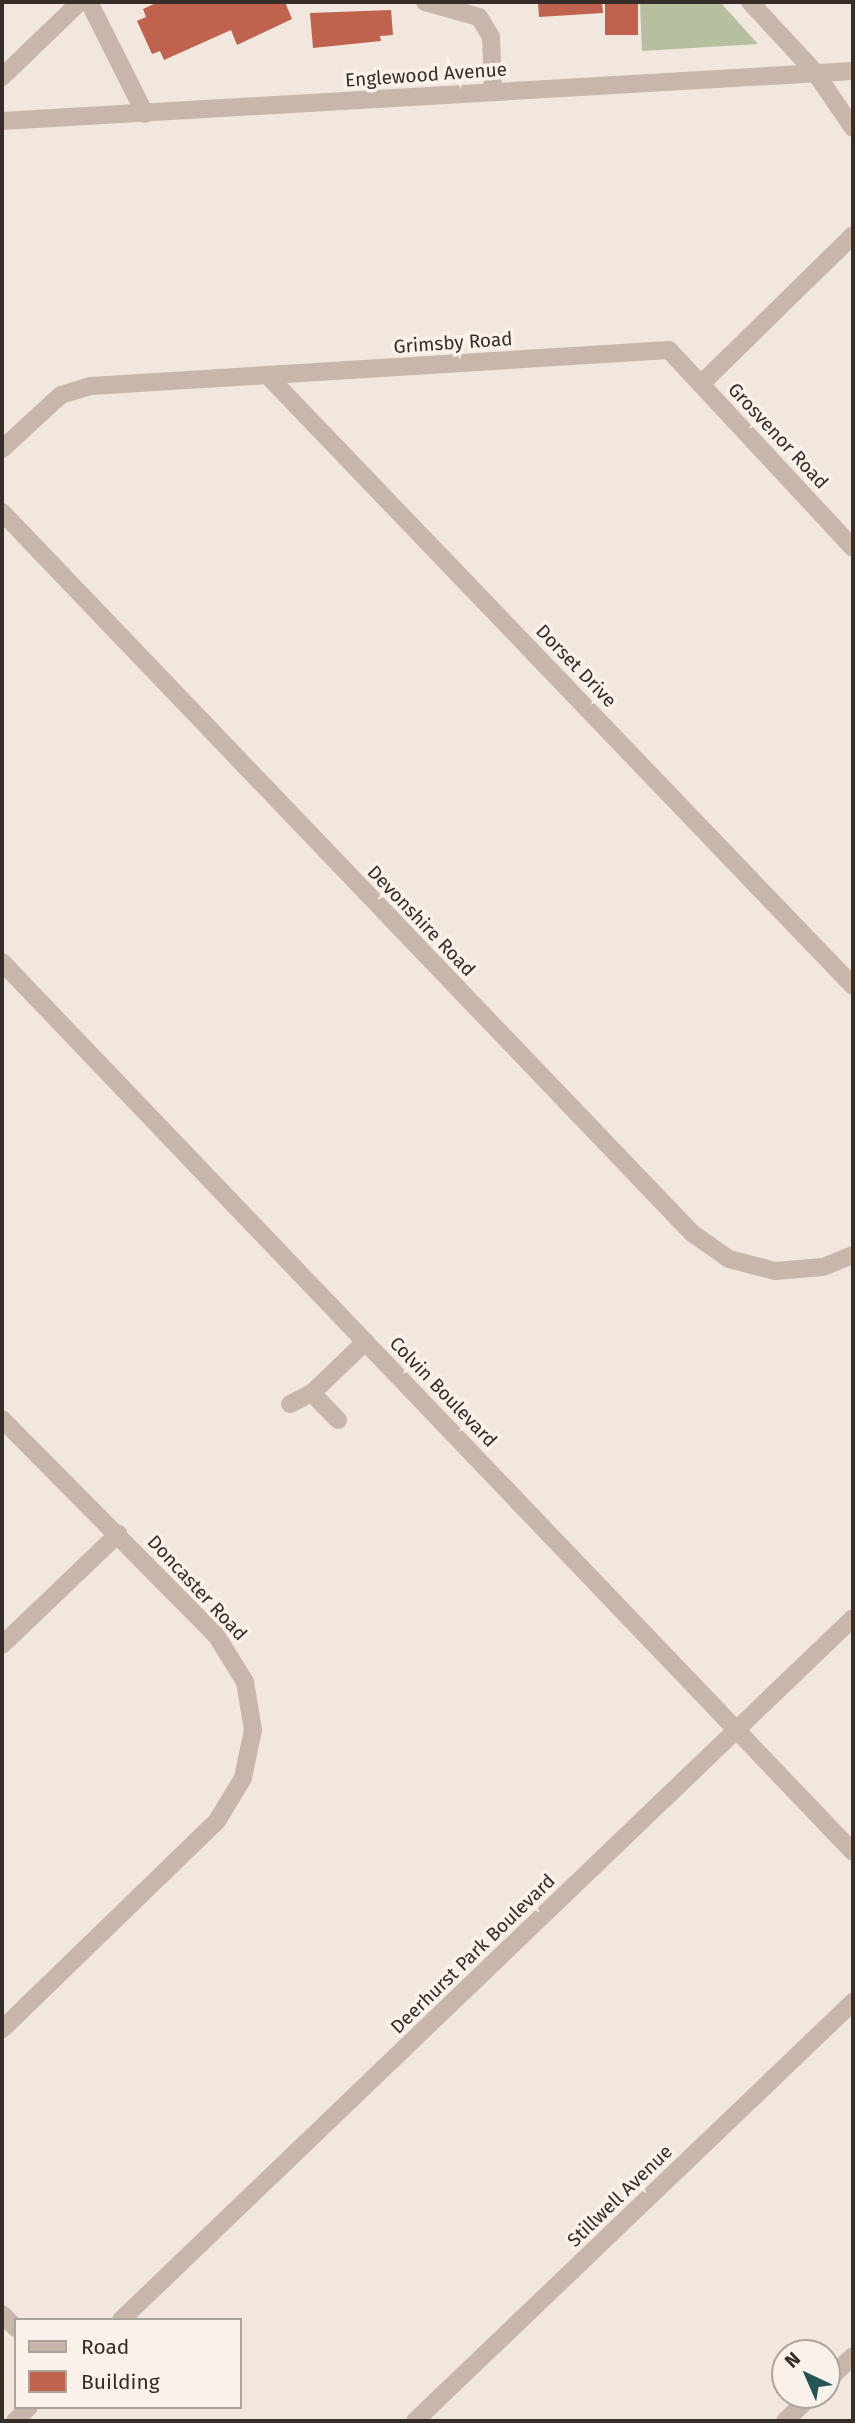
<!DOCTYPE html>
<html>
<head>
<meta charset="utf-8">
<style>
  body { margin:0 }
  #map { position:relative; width:855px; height:2423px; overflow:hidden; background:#f1e7de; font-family:"Fira Sans",sans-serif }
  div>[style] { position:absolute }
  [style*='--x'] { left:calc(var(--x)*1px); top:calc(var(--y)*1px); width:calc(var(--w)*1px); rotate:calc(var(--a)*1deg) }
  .green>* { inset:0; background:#b6bf9e }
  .building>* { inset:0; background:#bf634e; transform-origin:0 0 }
  .minor>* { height:18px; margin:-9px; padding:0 9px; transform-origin:9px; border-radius:9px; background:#c8b6aa }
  span { translate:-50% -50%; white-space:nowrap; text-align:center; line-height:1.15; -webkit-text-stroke:7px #f9f1ea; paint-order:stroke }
  .street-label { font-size:19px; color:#362d29 }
  .frame { position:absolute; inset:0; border:4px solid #362d29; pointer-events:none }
  .legend { position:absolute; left:14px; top:2318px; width:228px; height:91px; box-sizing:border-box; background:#f9f1ea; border:2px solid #aba39d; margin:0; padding:9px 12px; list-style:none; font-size:21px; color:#362d29 }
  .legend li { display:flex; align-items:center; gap:14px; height:35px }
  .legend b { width:35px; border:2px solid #aba39d }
  .north { position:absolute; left:771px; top:2339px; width:70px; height:70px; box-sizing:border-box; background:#f9f1ea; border:2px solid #aba39d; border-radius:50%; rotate:316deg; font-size:19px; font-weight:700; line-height:28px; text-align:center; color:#362d29 }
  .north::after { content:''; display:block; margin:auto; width:24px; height:32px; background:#215556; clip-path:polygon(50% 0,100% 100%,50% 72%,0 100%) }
</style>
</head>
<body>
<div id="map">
  <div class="green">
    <div style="clip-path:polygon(640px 2px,720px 2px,758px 44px,642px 51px)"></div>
  </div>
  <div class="building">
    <div style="clip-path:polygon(158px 2px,285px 2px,292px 19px,237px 45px,231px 30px,164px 60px,160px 51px,152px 54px,137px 21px,146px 17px,143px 9px)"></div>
    <div style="clip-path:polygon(538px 2px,602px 2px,603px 13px,539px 17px)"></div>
    <div style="left:605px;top:2px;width:33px;height:33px"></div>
    <div style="clip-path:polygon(391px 10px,393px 35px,380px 36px,381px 41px,313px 48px,310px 13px)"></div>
  </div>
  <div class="minor">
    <div style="--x:89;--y:2;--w:125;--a:63.4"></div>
    <div style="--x:425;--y:2;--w:56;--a:15.5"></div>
    <div style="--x:479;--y:17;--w:23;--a:59"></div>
    <div style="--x:491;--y:37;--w:55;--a:87.9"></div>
    <div style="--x:750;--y:2;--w:94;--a:47.2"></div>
    <div style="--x:814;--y:71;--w:69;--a:55.6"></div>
    <div style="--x:2;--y:77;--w:108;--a:-43.9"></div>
    <div style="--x:2;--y:121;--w:852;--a:-3.36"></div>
    <div style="--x:268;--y:376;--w:845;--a:46.2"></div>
    <div style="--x:701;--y:384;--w:213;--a:-44.4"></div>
    <div style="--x:2;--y:449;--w:80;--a:-42.5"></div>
    <div style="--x:61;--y:395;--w:31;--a:-17"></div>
    <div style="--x:91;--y:386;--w:579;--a:-3.56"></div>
    <div style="--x:669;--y:350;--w:270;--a:47.1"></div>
    <div style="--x:2;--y:512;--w:998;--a:46.26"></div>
    <div style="--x:692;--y:1233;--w:45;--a:35.1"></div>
    <div style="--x:729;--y:1259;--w:48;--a:14.6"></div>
    <div style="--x:775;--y:1271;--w:48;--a:-4.8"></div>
    <div style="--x:823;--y:1267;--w:32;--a:-22"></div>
    <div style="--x:2;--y:962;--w:1231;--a:46.28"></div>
    <div style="--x:290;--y:1404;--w:25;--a:-27"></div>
    <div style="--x:2;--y:1419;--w:304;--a:45.3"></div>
    <div style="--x:216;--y:1635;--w:55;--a:58.3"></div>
    <div style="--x:245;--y:1682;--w:49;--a:80.5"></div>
    <div style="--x:253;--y:1730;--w:49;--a:101.8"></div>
    <div style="--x:243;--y:1778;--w:50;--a:121.2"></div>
    <div style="--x:217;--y:1821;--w:299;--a:135.9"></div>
    <div style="--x:338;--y:1420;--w:37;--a:-134"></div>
    <div style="--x:312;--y:1393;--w:74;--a:-43.9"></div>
    <div style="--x:2;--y:1645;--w:161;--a:-43.7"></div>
    <div style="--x:2;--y:2314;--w:20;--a:45"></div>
    <div style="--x:121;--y:2320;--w:1014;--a:-43.8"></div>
    <div style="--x:827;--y:2381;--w:36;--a:-44"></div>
    <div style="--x:15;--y:2421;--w:20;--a:-45"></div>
    <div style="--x:415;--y:2421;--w:606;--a:-43.73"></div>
    <div style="--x:785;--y:2421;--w:37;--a:-44"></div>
  </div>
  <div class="street-label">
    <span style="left:426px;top:75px;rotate:-4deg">Englewood Avenue</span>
    <span style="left:453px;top:343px;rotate:-4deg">Grimsby Road</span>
    <span style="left:778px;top:436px;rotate:47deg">Grosvenor Road</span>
    <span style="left:576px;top:666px;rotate:46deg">Dorset Drive</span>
    <span style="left:421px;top:921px;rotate:46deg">Devonshire Road</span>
    <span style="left:443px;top:1392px;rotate:46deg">Colvin Boulevard</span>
    <span style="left:197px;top:1588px;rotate:47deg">Doncaster Road</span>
    <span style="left:473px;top:1954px;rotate:-44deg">Deerhurst Park Boulevard</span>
    <span style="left:620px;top:2196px;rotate:-44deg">Stillwell Avenue</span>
  </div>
  <div class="frame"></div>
  <ul class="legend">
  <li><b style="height:9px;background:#c8b6aa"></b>Road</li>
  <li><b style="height:19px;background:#bf634e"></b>Building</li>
  </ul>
  <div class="north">N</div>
</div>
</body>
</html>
